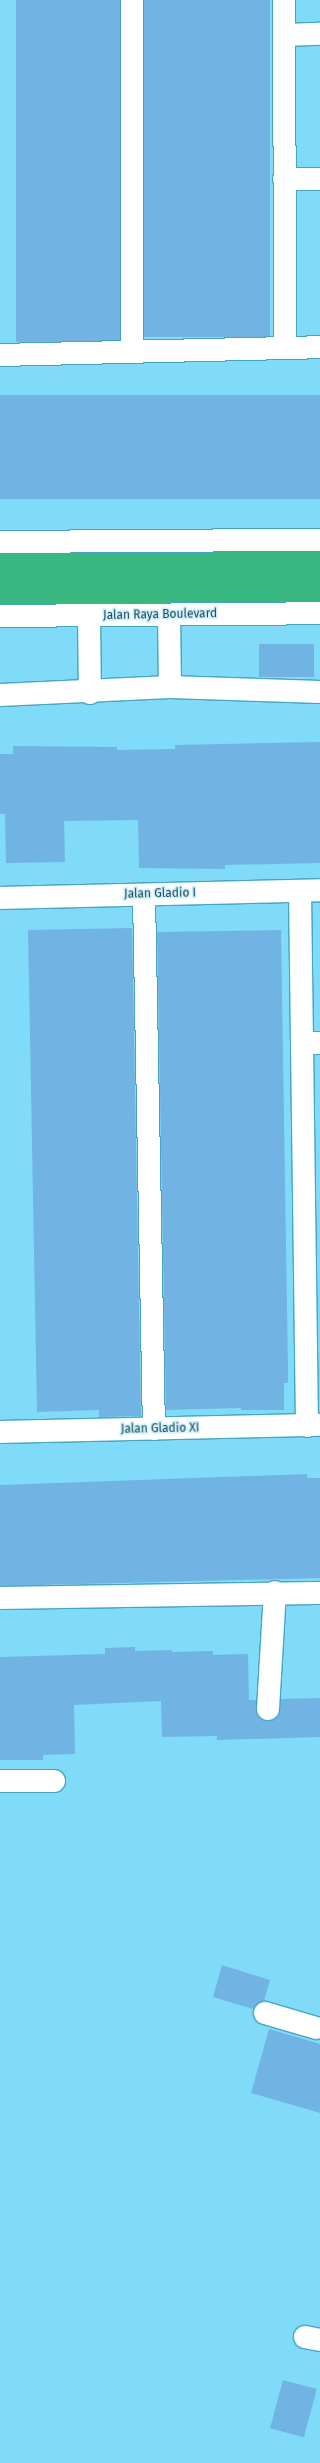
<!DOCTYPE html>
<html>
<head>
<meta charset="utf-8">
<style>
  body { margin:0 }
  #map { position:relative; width:320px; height:2463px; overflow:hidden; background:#7fdbf7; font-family:"Fira Sans",sans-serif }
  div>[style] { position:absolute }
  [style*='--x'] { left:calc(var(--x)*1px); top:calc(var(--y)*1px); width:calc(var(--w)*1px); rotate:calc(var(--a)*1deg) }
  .green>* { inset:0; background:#39b780; transform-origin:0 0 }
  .building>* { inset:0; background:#71b4e3; transform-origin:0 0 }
  .roads { filter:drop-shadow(1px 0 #47a5c1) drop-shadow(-1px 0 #47a5c1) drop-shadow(0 1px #47a5c1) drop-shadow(0 -1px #47a5c1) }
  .minor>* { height:22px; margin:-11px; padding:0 11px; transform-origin:11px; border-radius:11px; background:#fff }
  span { translate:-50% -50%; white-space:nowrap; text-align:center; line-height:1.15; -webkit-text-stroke:3.5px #d1f3ff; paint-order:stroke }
  .street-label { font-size:12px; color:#1c434f }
</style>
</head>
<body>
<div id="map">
  <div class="green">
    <div style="left:320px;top:540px;width:73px;height:320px;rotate:90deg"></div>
  </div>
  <div class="building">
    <div style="left:16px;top:0;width:104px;height:342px"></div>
    <div style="left:144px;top:0;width:126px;height:337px"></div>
    <div style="left:320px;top:395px;width:104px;height:320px;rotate:90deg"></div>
    <div style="left:314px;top:644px;width:33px;height:55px;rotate:90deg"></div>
    <div style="clip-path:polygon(320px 742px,320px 863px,225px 865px,225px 869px,139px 868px,138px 820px,64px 821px,65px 862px,6px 863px,5px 814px,0 814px,0 754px,13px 754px,13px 746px,117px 747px,117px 750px,175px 749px,175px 745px)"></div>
    <div style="clip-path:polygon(132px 928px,141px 1416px,99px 1417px,99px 1410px,37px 1412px,28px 930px)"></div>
    <div style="clip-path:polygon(281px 930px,288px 1370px,288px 1383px,284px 1383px,284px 1410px,241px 1410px,241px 1408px,166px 1410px,157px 932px)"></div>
    <div style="clip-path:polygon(307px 1474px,307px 1478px,320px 1478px,320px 1578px,0 1586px,0 1485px)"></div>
    <div style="clip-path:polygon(135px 1647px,135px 1651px,172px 1650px,172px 1652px,213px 1651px,213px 1655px,248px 1654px,249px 1700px,256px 1700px,257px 1715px,267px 1721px,273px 1720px,279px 1716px,281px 1699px,320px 1698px,320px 1737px,217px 1740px,217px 1736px,162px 1737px,161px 1701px,74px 1705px,75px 1754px,43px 1755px,43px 1760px,0 1760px,0 1657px,105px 1654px,105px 1648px)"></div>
    <div style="clip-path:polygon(222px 1965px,270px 1980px,264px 2001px,257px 2004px,253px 2009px,213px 1997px)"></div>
    <div style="clip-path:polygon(269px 2029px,320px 2044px,320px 2113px,251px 2093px)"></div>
    <div style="left:283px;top:2380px;width:35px;height:50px;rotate:15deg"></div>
  </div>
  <div class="roads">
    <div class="minor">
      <div style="--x:132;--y:0;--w:352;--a:90"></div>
      <div style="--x:284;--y:0;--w:348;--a:89.8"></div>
      <div style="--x:284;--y:35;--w:36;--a:-2"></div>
      <div style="--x:284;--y:179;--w:36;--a:0"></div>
      <div style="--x:0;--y:355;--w:320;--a:-1.4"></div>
      <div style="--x:0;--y:542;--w:320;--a:-0.4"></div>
      <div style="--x:169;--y:615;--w:72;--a:89.2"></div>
      <div style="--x:0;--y:616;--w:320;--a:-0.5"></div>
      <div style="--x:89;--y:616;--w:77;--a:89.3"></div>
      <div style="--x:0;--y:695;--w:170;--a:-2.7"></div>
      <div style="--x:170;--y:687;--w:150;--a:1.9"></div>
      <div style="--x:300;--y:891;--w:535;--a:89.25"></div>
      <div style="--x:144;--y:895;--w:534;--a:88.93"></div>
      <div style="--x:0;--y:898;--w:320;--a:-1.4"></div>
      <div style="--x:302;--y:1043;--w:18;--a:0"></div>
      <div style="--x:0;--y:1432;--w:320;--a:-1.3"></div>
      <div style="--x:0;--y:1598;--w:320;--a:-0.9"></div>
      <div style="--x:268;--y:1709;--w:117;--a:-86.6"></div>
      <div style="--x:0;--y:1781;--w:54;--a:0"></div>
      <div style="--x:265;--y:2013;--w:53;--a:16.4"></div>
      <div style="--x:305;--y:2337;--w:15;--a:11"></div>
    </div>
  </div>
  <div class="street-label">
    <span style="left:160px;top:615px;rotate:-1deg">Jalan Raya Boulevard</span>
    <span style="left:160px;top:894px;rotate:-1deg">Jalan Gladio I</span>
    <span style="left:160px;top:1429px;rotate:-1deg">Jalan Gladio XI</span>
  </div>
</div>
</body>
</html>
